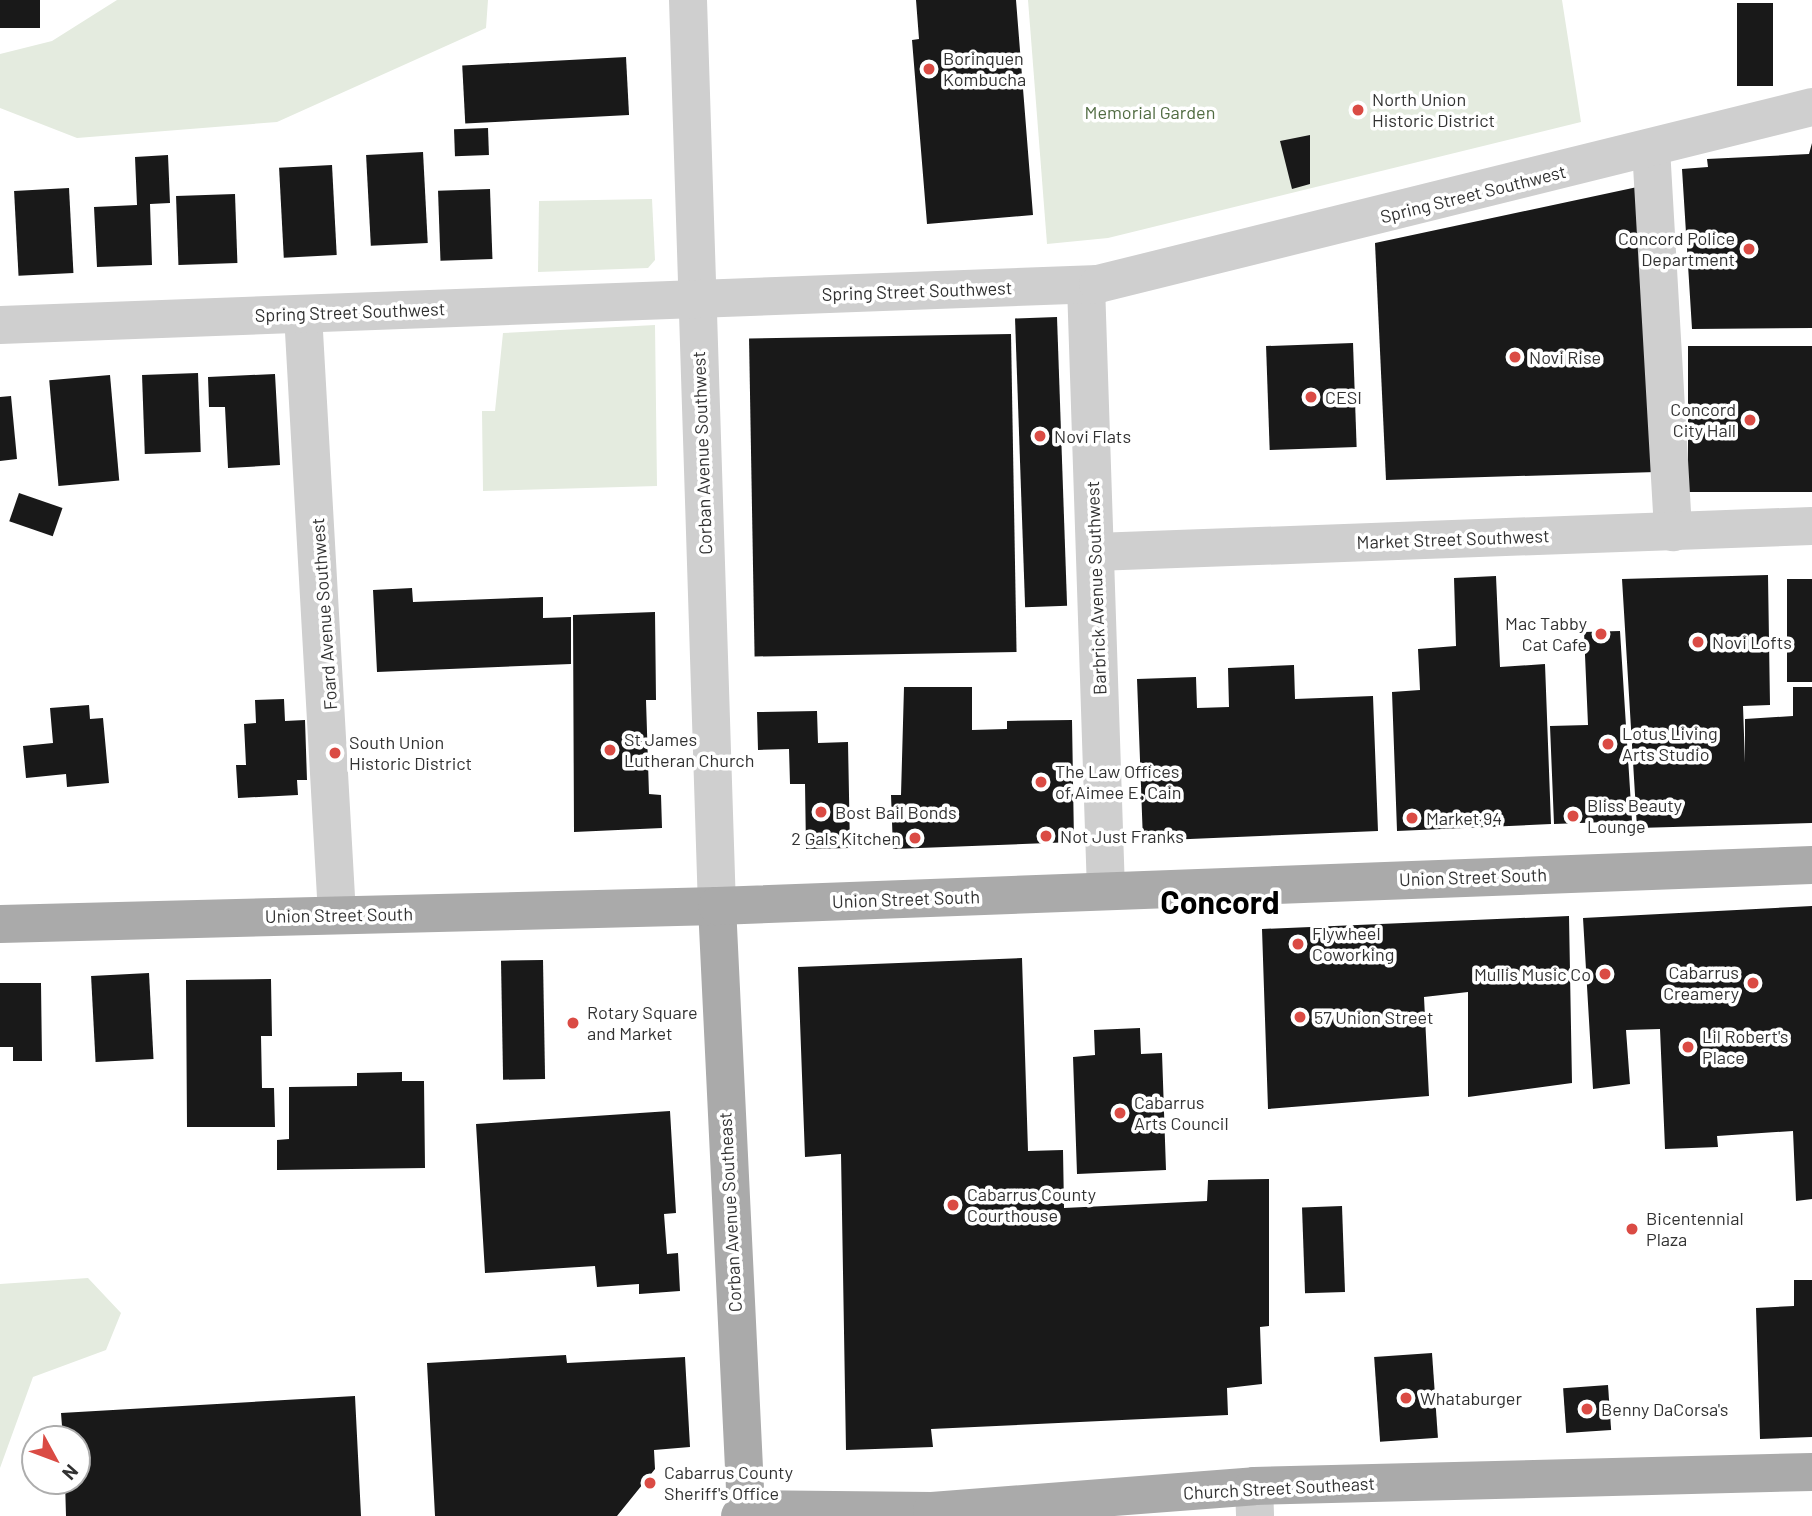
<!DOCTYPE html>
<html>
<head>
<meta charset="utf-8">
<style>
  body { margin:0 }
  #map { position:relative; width:1812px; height:1516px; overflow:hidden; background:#fff; font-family:Barlow,sans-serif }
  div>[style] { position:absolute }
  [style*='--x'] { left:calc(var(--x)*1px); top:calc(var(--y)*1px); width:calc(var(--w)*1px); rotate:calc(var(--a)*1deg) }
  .green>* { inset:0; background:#e4ebdf }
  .building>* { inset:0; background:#191919; transform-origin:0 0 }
  .minor>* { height:38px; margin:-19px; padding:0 19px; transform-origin:19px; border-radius:19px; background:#cfcfcf }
  .major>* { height:38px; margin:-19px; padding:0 19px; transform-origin:19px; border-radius:19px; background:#aaa }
  .dots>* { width:19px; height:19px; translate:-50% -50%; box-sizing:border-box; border:4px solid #fff; border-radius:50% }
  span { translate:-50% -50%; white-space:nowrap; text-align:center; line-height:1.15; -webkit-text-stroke:7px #fff; paint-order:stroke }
  .poi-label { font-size:18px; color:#323232 }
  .left { translate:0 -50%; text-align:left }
  .right { translate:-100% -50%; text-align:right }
  .park-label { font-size:18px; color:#516c42 }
  .street-label { font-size:18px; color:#323232 }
  .town-label { font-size:32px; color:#000; font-weight:700 }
  .north { position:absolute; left:21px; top:1425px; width:70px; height:70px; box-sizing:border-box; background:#fff; border:2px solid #adadad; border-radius:50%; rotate:131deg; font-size:19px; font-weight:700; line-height:28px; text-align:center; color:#323232 }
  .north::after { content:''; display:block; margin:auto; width:24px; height:32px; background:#da4b44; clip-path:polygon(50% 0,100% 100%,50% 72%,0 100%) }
</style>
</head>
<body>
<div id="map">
  <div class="green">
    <div style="clip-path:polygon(117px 0,488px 0,486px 28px,277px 122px,77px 138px,0 108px,0 54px,52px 41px)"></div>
    <div style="clip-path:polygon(1028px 0,1562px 0,1581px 122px,1108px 238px,1047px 244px)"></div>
    <div style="clip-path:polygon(652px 199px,655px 260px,648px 268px,538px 272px,539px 201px)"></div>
    <div style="clip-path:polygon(655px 325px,657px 486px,483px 491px,482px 411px,495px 411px,503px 333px)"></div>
    <div style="clip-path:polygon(88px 1278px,121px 1313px,106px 1350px,33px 1377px,0 1468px,0 1284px)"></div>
  </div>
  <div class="building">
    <div style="left:0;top:0;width:40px;height:28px"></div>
    <div style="clip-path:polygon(916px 0,1016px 0,1033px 215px,927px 224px,912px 40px,919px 39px)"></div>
    <div style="left:1737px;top:3px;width:36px;height:83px"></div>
    <div style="left:626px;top:57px;width:58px;height:164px;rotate:87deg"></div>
    <div style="left:488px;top:128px;width:27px;height:34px;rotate:88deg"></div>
    <div style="clip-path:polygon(1310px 135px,1310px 184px,1292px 189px,1280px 141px)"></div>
    <div style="clip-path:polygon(1812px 143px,1812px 328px,1692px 329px,1682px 169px,1708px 167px,1707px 159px,1809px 154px)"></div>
    <div style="left:423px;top:152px;width:91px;height:57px;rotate:87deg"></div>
    <div style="clip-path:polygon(168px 155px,170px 203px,150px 204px,152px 265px,97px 267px,94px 207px,137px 205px,135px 157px)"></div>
    <div style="left:332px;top:165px;width:90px;height:53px;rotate:87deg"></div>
    <div style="clip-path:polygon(1642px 186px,1656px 472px,1386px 480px,1375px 243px)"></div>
    <div style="left:69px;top:188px;width:85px;height:55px;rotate:87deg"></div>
    <div style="left:490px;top:189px;width:70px;height:52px;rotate:88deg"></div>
    <div style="left:235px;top:194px;width:69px;height:59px;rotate:88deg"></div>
    <div style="left:1057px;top:317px;width:289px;height:42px;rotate:88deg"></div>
    <div style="left:1011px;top:334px;width:318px;height:262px;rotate:89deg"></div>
    <div style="left:1353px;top:343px;width:104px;height:87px;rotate:88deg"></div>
    <div style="left:1812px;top:346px;width:146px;height:124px;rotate:90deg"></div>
    <div style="left:198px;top:373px;width:79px;height:56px;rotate:88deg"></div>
    <div style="clip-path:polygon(275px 374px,280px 465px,228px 468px,225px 407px,209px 407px,208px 377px)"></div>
    <div style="left:110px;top:375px;width:106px;height:61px;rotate:85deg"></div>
    <div style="clip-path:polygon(11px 396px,17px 459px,0 461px,0 397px)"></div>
    <div style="left:19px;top:493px;width:46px;height:30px;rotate:19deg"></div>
    <div style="clip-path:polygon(1768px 575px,1770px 705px,1743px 706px,1745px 763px,1745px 719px,1793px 716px,1793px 687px,1812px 687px,1812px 823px,1637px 828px,1622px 579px)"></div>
    <div style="clip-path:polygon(1496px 576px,1500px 667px,1545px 664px,1551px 824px,1397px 831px,1392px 692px,1420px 690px,1418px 649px,1456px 646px,1454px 578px)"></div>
    <div style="left:1787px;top:579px;width:25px;height:103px"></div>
    <div style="clip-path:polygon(412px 588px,413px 602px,543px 597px,543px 618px,571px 617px,571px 664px,377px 672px,373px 590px)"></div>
    <div style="clip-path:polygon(655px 612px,656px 700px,646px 700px,649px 794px,661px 795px,662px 828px,574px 832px,573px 615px)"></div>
    <div style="clip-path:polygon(1620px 631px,1632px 821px,1554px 824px,1550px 726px,1588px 725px,1584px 632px)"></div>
    <div style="clip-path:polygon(1294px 665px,1295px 699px,1373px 696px,1378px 831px,1143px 841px,1137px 679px,1196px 677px,1197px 708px,1229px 707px,1228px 668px)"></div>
    <div style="clip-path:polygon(904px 687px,972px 687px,972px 730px,1007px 729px,1007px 721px,1072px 720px,1074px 842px,893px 849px,891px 795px,901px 795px)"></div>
    <div style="clip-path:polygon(284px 699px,285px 721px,305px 720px,307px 780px,297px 780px,298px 795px,238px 798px,236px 765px,246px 765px,244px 724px,256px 723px,255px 700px)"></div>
    <div style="clip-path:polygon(89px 705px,90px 719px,103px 718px,109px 783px,67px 787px,66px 774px,26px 778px,23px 746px,53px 743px,50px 708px)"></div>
    <div style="clip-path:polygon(817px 711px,818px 743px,848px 742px,850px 848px,806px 849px,805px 784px,790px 784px,789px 749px,758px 750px,757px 712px)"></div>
    <div style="clip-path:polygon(1812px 906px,1812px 1199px,1796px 1201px,1793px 1131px,1717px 1136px,1718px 1147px,1665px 1149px,1660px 1029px,1626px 1030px,1630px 1084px,1593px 1089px,1583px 918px)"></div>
    <div style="clip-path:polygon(1569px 916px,1572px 1083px,1468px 1097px,1468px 992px,1424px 997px,1429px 1096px,1268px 1109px,1262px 929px)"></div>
    <div style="clip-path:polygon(1022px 958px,1028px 1151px,1063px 1150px,1064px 1208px,1207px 1201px,1208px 1180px,1269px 1179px,1269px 1326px,1260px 1327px,1262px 1384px,1227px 1388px,1228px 1415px,931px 1429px,933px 1447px,846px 1450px,841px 1154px,805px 1157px,798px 967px)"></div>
    <div style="left:543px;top:960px;width:119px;height:42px;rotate:89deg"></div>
    <div style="left:149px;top:973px;width:86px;height:58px;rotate:87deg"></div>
    <div style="clip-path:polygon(271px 979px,272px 1036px,261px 1036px,262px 1088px,274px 1088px,275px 1127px,187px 1127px,186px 980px)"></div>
    <div style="clip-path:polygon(0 983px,41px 983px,42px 1061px,13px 1061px,13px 1047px,0 1047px)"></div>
    <div style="clip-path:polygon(1140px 1028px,1141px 1054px,1162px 1053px,1166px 1170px,1077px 1174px,1073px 1057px,1095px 1055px,1094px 1030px)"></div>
    <div style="clip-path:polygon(402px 1072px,402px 1081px,424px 1081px,425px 1168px,277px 1170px,277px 1140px,289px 1139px,289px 1087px,357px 1086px,357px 1073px)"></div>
    <div style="clip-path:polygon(670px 1111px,676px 1213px,664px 1214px,667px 1254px,678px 1253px,680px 1291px,639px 1294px,639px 1284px,597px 1287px,595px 1266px,485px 1273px,476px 1124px)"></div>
    <div style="left:1342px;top:1206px;width:86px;height:40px;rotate:88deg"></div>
    <div style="clip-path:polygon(1794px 1280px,1812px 1280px,1812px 1437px,1760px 1439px,1756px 1308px,1794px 1306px)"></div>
    <div style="left:1432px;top:1353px;width:85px;height:58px;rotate:86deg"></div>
    <div style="clip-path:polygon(566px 1355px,567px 1363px,685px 1357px,690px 1447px,654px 1450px,655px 1469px,617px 1516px,435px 1516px,427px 1363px)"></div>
    <div style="left:1608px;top:1385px;width:45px;height:45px;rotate:86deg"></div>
    <div style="clip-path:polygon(355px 1396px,361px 1516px,66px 1516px,65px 1481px,77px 1481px,77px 1439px,63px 1439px,61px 1413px)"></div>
  </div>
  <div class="minor">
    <div style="--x:688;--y:0;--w:906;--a:88.17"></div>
    <div style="--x:1651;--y:148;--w:385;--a:86.7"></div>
    <div style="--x:1086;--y:285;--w:606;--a:88.11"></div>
    <div style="--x:303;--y:314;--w:602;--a:86.76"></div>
    <div style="--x:0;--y:325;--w:1099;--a:-2.14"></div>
    <div style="--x:1098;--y:284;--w:736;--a:-13.92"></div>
    <div style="--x:1095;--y:552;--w:717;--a:-2.08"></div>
    <div style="--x:1254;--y:1486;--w:30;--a:88"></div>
  </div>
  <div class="major">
    <div style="--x:717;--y:906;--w:604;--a:87.25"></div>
    <div style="--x:746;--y:1509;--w:9;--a:131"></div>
    <div style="--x:0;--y:924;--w:717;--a:-1.44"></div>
    <div style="--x:717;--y:906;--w:1096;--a:-2.14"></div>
    <div style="--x:746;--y:1509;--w:186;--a:0.6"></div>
    <div style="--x:932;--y:1511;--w:323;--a:-4.4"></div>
    <div style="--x:1254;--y:1486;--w:558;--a:-1.44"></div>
  </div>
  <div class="dots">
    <div style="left:929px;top:69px;background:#da4b44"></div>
    <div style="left:1358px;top:110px;background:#da4b44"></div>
    <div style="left:1749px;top:249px;background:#da4b44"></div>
    <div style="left:1515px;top:357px;background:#da4b44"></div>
    <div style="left:1311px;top:397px;background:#da4b44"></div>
    <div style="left:1750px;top:420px;background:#da4b44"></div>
    <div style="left:1040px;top:436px;background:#da4b44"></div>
    <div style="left:1601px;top:634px;background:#da4b44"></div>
    <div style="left:1698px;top:642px;background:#da4b44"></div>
    <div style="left:1608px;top:744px;background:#da4b44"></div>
    <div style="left:610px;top:750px;background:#da4b44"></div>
    <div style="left:335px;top:753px;background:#da4b44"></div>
    <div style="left:1041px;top:782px;background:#da4b44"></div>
    <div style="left:821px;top:812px;background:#da4b44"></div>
    <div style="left:1573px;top:816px;background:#da4b44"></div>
    <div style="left:1412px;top:818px;background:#da4b44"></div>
    <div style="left:1046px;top:836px;background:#da4b44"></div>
    <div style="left:915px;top:838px;background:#da4b44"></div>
    <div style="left:1298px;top:944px;background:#da4b44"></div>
    <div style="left:1605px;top:974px;background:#da4b44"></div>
    <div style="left:1753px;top:983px;background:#da4b44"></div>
    <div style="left:1300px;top:1017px;background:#da4b44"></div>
    <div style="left:573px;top:1023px;background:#da4b44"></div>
    <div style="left:1688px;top:1047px;background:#da4b44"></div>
    <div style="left:1120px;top:1113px;background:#da4b44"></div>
    <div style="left:953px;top:1205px;background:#da4b44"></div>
    <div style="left:1632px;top:1229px;background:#da4b44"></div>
    <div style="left:1406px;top:1398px;background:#da4b44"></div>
    <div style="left:1587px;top:1409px;background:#da4b44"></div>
    <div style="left:650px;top:1483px;background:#da4b44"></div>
  </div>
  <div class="poi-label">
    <span class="left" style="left:943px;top:69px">Borinquen<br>Kombucha</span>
    <span class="left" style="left:1372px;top:110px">North Union<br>Historic District</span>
    <span class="right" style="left:1735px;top:249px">Concord Police<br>Department</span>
    <span class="left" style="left:1529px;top:357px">Novi Rise</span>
    <span class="left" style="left:1325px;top:397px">CESI</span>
    <span class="right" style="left:1736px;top:420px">Concord<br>City Hall</span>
    <span class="left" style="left:1054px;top:436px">Novi Flats</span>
    <span class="right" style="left:1587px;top:634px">Mac Tabby<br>Cat Cafe</span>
    <span class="left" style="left:1712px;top:642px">Novi Lofts</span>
    <span class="left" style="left:1622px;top:744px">Lotus Living<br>Arts Studio</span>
    <span class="left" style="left:624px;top:750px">St James<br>Lutheran Church</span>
    <span class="left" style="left:349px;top:753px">South Union<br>Historic District</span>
    <span class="left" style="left:1055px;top:782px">The Law Offices<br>of Aimee E. Cain</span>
    <span class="left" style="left:1587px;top:816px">Bliss Beauty<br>Lounge</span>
    <span class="left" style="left:835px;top:812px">Bost Bail Bonds</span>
    <span class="left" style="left:1426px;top:818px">Market 94</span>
    <span class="left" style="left:1060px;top:836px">Not Just Franks</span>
    <span class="right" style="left:901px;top:838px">2 Gals Kitchen</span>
    <span class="left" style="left:1312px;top:944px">Flywheel<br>Coworking</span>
    <span class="right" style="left:1739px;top:983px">Cabarrus<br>Creamery</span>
    <span class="right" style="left:1591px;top:974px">Mullis Music Co</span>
    <span class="left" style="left:587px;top:1023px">Rotary Square<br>and Market</span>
    <span class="left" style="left:1314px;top:1017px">57 Union Street</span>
    <span class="left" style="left:1702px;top:1047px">Lil Robert's<br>Place</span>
    <span class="left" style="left:1134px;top:1113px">Cabarrus<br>Arts Council</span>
    <span class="left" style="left:967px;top:1205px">Cabarrus County<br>Courthouse</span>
    <span class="left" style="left:1646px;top:1229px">Bicentennial<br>Plaza</span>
    <span class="left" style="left:1420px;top:1398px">Whataburger</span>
    <span class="left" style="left:1601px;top:1409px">Benny DaCorsa's</span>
    <span class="left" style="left:664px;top:1483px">Cabarrus County<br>Sheriff's Office</span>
  </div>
  <div class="park-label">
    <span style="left:1150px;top:112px">Memorial Garden</span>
  </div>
  <div class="street-label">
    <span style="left:1473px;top:194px;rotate:-14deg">Spring Street Southwest</span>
    <span style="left:917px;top:291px;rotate:-2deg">Spring Street Southwest</span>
    <span style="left:350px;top:312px;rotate:-2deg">Spring Street Southwest</span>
    <span style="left:702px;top:453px;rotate:-92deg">Corban Avenue Southwest</span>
    <span style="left:1453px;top:539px;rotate:-2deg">Market Street Southwest</span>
    <span style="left:1096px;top:588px;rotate:-92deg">Barbrick Avenue Southwest</span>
    <span style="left:324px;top:614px;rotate:-94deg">Foard Avenue Southwest</span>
    <span style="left:1473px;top:877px;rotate:-2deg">Union Street South</span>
    <span style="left:906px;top:899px;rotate:-2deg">Union Street South</span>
    <span style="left:339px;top:915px;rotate:-1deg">Union Street South</span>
    <span style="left:730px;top:1212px;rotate:-93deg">Corban Avenue Southeast</span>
    <span style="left:1279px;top:1488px;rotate:-3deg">Church Street Southeast</span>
  </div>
  <div class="town-label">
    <span style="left:1220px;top:901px">Concord</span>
  </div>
  <div class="north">N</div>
</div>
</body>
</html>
